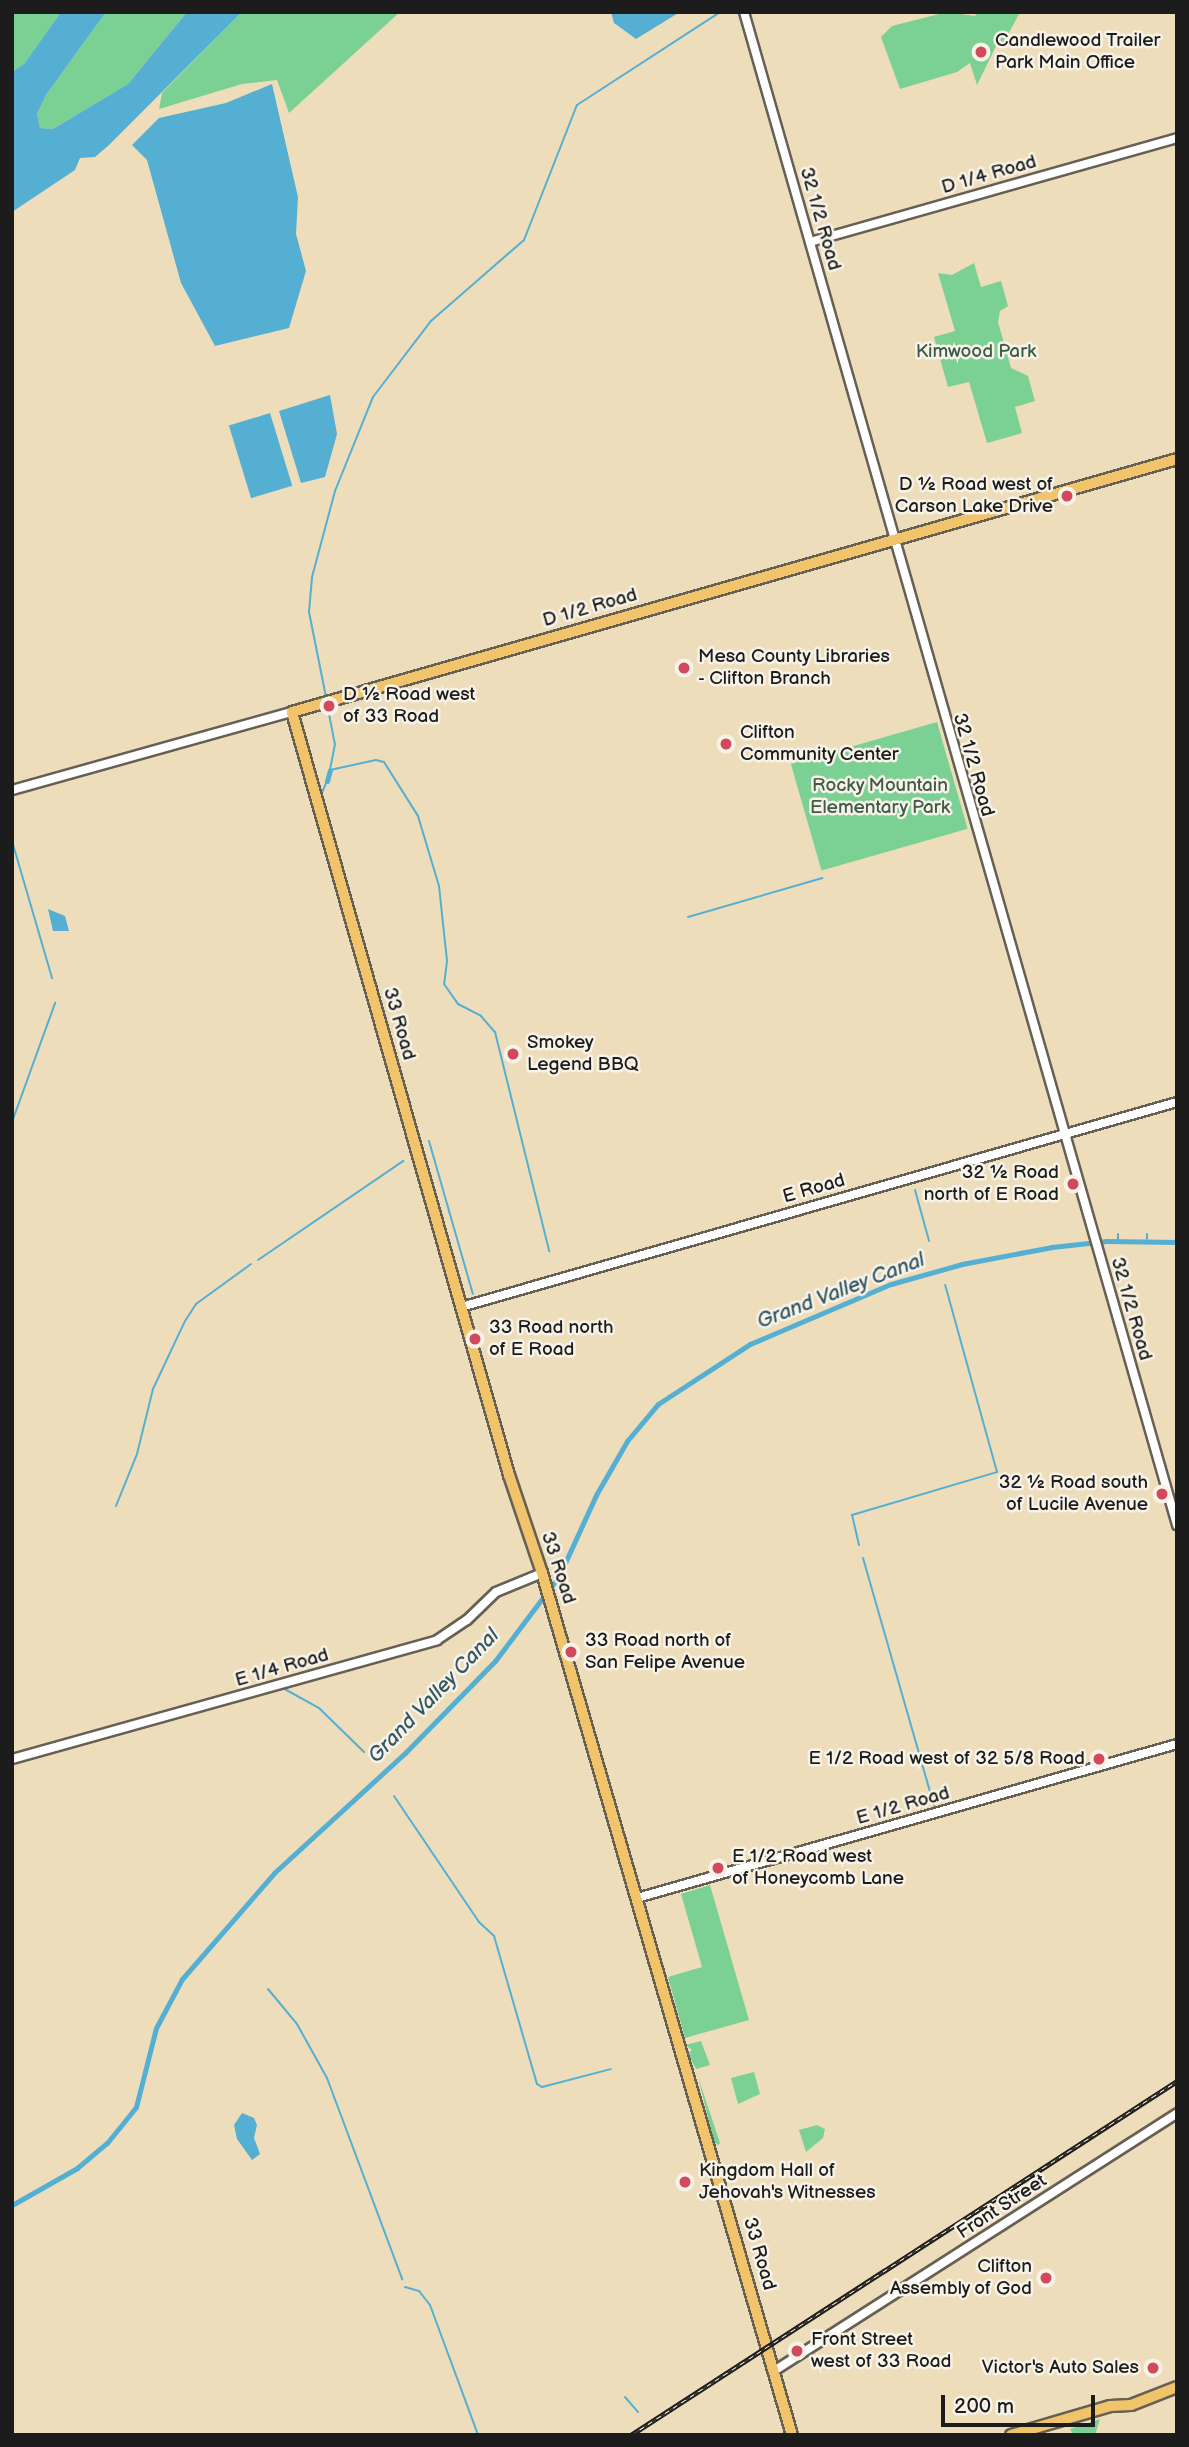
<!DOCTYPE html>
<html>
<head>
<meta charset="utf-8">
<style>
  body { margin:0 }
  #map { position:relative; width:1189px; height:2447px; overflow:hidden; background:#edb; font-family:"Balsamiq Sans",sans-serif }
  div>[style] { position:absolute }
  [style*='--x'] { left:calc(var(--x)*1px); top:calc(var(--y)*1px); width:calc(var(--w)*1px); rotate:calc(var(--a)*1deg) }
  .green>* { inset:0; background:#7bd094; transform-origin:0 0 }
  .water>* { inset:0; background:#54afd2; transform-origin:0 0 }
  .stream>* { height:2px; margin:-1px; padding:0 1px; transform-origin:1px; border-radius:1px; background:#54afd2 }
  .canal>* { height:5px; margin:-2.5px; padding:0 2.5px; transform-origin:2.5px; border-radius:2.5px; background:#54afd2 }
  .roads { filter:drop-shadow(2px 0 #666054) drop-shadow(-2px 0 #666054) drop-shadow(0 2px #666054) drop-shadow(0 -2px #666054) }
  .minor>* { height:8px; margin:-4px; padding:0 4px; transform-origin:4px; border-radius:4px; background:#fff }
  .major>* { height:10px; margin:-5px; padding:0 5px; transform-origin:5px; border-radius:5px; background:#f1c36a }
  .rail>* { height:4.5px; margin-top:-2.25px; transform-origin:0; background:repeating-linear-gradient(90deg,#f7f3e8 0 5px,#1c1c1c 0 10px); box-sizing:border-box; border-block:2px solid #1c1c1c }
  .dots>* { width:19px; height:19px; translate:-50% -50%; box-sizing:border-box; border:4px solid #f7f3e8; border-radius:50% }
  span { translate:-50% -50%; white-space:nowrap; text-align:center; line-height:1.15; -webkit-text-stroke:5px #f7f3e8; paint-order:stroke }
  .poi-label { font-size:19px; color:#1c1c1c }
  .left { translate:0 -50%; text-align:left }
  .right { translate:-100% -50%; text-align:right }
  .street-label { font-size:19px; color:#1c1c1c }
  .park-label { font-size:19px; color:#3d5b46 }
  .water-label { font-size:21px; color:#325765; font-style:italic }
  .frame { position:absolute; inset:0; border:14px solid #1c1c1c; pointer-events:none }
  .scale { position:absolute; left:941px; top:2395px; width:154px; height:32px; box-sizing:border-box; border:4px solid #1c1c1c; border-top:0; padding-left:9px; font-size:21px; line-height:24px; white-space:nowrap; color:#1c1c1c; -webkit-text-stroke:5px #f7f3e8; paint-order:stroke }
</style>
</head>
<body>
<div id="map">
  <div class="green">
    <div style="clip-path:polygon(12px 12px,61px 12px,24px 64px,12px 72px)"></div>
    <div style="clip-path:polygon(106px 12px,187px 12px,128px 84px,53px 129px,40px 128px,37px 114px,46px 95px)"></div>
    <div style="clip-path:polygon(242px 12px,400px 12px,289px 113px,277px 80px,242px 84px,159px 109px,162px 93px)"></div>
    <div style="clip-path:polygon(947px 12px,975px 16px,977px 12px,1020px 12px,1003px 44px,998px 42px,977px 85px,970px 63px,957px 72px,900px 89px,881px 37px,892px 26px)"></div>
    <div style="clip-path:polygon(974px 263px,981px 287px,1001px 281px,1008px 306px,1000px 311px,998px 322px,1011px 368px,1028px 376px,1035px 401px,1015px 407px,1022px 433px,987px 443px,969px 382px,948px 387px,934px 337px,955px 331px,938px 273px,952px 275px)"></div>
    <div style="left:937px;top:722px;width:111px;height:152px;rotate:74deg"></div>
    <div style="clip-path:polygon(710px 1885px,749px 2020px,685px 2038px,668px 1977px,702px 1967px,681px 1894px)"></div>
    <div style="clip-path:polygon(701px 2041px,710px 2065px,696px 2069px,688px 2054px,692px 2050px,686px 2045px)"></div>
    <div style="clip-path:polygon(754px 2072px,760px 2094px,738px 2104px,731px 2078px)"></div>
    <div style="clip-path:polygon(698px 2077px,720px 2143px,718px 2145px,714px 2142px)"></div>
    <div style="clip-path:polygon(817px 2125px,825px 2129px,823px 2138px,806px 2152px,799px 2130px)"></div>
    <div style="clip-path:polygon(1100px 2419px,1095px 2435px,1073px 2435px,1070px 2429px)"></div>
  </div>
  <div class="water">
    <div style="clip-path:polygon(61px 12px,106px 12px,46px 95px,37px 114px,40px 128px,53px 129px,128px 84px,187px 12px,242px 12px,108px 146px,95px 157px,80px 158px,75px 170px,12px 212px,12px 72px,24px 64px)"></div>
    <div style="clip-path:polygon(611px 12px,680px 12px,636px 39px,614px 23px)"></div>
    <div style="clip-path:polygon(272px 84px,298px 197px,296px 234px,306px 271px,289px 328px,215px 346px,181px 283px,147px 160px,132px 145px,159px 118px,226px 103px)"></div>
    <div style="clip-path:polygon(330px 395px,337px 434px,325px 477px,301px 483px,279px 411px)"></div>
    <div style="left:270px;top:413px;width:76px;height:43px;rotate:73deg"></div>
    <div style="clip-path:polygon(48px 909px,65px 916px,69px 931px,53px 931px)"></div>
    <div style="clip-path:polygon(242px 2113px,254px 2118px,257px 2125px,254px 2138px,260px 2154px,252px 2160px,237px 2139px,234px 2125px)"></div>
  </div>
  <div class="stream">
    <div style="--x:326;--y:697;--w:87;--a:-101.3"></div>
    <div style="--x:309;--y:612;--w:35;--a:-85"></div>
    <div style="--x:312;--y:577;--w:89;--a:-75"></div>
    <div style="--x:335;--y:491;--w:101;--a:-68"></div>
    <div style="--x:373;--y:397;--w:96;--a:-52.7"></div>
    <div style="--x:431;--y:321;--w:123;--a:-41.1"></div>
    <div style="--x:524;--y:240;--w:145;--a:-68.6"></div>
    <div style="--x:577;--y:105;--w:171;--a:-33"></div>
    <div style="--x:329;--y:714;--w:31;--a:79"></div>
    <div style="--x:335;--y:744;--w:26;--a:101"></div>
    <div style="--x:330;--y:770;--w:47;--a:-12.3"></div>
    <div style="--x:376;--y:760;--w:8;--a:14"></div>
    <div style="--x:384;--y:762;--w:64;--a:57.8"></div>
    <div style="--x:418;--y:816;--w:73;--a:73.3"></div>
    <div style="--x:439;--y:886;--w:75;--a:83.9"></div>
    <div style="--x:447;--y:961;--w:23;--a:97"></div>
    <div style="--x:444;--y:984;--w:24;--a:55"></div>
    <div style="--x:458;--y:1004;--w:25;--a:27"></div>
    <div style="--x:480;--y:1015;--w:23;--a:49"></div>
    <div style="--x:495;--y:1032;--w:226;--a:76.1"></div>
    <div style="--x:321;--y:795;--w:15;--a:-67"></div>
    <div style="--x:12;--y:841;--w:143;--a:73.7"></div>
    <div style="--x:688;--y:917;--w:140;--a:-16.2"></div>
    <div style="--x:12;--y:1122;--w:127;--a:-70.1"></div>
    <div style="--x:429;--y:1141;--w:159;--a:74"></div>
    <div style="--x:915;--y:1190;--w:53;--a:74.6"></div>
    <div style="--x:1118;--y:1234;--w:6;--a:90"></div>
    <div style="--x:1147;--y:1239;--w:5;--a:-90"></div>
    <div style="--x:258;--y:1260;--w:176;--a:-34.3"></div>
    <div style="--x:116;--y:1506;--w:56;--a:-68"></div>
    <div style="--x:137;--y:1454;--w:67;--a:-76.2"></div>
    <div style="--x:153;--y:1389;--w:75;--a:-64.8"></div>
    <div style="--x:185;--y:1321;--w:20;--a:-57"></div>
    <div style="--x:196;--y:1304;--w:68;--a:-36"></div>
    <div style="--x:859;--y:1545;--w:31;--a:-103"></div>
    <div style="--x:852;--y:1515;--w:151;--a:-16.5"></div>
    <div style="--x:997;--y:1472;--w:194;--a:-105.5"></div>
    <div style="--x:863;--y:1558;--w:258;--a:74"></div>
    <div style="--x:281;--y:1687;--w:43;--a:28.9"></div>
    <div style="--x:319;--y:1708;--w:63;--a:44.4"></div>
    <div style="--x:394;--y:1796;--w:152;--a:56"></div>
    <div style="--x:479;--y:1922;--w:21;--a:43"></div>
    <div style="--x:494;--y:1936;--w:154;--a:73.8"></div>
    <div style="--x:537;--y:2084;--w:6;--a:31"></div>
    <div style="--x:542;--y:2087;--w:71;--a:-14.6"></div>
    <div style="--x:268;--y:1989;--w:45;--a:50.4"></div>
    <div style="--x:297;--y:2024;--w:62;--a:60.9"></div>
    <div style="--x:327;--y:2078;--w:215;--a:69.5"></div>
    <div style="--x:405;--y:2287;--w:15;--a:16"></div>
    <div style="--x:419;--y:2291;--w:18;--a:52"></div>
    <div style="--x:430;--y:2305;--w:139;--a:69.7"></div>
    <div style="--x:625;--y:2397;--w:20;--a:49"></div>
  </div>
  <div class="canal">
    <div style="--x:327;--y:781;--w:11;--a:-75"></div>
    <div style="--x:12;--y:2205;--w:75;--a:-29.6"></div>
    <div style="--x:77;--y:2168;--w:39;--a:-40"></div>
    <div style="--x:107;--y:2143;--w:46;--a:-51.1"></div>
    <div style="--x:136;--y:2107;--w:81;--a:-75.8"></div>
    <div style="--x:156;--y:2028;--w:55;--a:-62"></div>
    <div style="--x:182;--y:1979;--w:140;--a:-49"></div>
    <div style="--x:274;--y:1873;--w:178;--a:-42.5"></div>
    <div style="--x:405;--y:1753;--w:129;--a:-45.6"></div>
    <div style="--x:495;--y:1661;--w:106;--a:-53"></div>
    <div style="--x:559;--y:1576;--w:89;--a:-65.4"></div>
    <div style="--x:596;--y:1495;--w:62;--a:-60.1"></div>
    <div style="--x:627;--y:1441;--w:48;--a:-50"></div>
    <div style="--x:658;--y:1404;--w:110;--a:-33.1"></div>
    <div style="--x:750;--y:1344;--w:153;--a:-23.1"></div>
    <div style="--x:891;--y:1284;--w:74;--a:-15.7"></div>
    <div style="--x:962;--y:1264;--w:92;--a:-10.7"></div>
    <div style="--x:1052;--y:1247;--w:55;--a:-6.2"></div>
    <div style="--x:1107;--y:1241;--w:70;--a:0.8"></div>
  </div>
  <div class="roads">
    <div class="minor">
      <div style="--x:744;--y:12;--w:1574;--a:74.03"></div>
      <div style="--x:810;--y:242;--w:381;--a:-15.8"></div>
      <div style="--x:12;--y:790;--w:291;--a:-15.6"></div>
      <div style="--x:461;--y:1307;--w:745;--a:-15.98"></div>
      <div style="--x:12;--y:1759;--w:441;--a:-15.6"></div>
      <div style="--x:437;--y:1640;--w:36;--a:-34"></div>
      <div style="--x:467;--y:1620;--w:40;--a:-44"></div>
      <div style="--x:496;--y:1592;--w:50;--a:-22.4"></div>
      <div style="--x:637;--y:1898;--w:562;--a:-15.92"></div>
      <div style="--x:774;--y:2371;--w:479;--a:-32.6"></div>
    </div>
    <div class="major">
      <div style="--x:792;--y:2435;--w:898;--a:-106.17"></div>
      <div style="--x:542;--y:1573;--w:103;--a:-108.6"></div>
      <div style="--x:509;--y:1475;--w:793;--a:-105.88"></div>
      <div style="--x:292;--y:712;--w:920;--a:-15.95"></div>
      <div style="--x:1011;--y:2435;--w:103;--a:-16.3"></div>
      <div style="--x:1110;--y:2406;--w:21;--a:-3"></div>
      <div style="--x:1131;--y:2405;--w:49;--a:-21.4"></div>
    </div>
  </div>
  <div class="rail">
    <div style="--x:631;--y:2435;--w:651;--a:-32.96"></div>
  </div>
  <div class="dots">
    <div style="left:981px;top:52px;background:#d1495b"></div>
    <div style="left:1067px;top:496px;background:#d1495b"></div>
    <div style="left:684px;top:668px;background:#d1495b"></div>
    <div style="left:329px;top:706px;background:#d1495b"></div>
    <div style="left:726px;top:744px;background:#d1495b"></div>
    <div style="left:513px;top:1054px;background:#d1495b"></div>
    <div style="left:1073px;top:1184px;background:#d1495b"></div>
    <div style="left:475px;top:1339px;background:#d1495b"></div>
    <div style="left:1162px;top:1494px;background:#d1495b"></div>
    <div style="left:571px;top:1652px;background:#d1495b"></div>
    <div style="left:1099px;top:1759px;background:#d1495b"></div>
    <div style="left:718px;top:1868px;background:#d1495b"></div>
    <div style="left:685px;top:2182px;background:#d1495b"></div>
    <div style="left:1046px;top:2278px;background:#d1495b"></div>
    <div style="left:797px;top:2351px;background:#d1495b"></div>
    <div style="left:1153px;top:2368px;background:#d1495b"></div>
  </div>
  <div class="poi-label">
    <span class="left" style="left:995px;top:52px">Candlewood Trailer<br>Park Main Office</span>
    <span class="right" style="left:1053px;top:496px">D ½ Road west of<br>Carson Lake Drive</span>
    <span class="left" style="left:698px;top:668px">Mesa County Libraries<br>- Clifton Branch</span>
    <span class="left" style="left:343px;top:706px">D ½ Road west<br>of 33 Road</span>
    <span class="left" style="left:740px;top:744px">Clifton<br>Community Center</span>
    <span class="left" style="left:527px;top:1054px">Smokey<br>Legend BBQ</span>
    <span class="right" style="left:1059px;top:1184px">32 ½ Road<br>north of E Road</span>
    <span class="left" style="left:489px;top:1339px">33 Road north<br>of E Road</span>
    <span class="right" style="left:1148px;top:1494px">32 ½ Road south<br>of Lucile Avenue</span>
    <span class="left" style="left:585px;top:1652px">33 Road north of<br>San Felipe Avenue</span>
    <span class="right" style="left:1085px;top:1759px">E 1/2 Road west of 32 5/8 Road</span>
    <span class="left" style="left:732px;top:1868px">E 1/2 Road west<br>of Honeycomb Lane</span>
    <span class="left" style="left:699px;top:2182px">Kingdom Hall of<br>Jehovah's Witnesses</span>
    <span class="right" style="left:1032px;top:2278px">Clifton<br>Assembly of God</span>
    <span class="left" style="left:811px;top:2351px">Front Street<br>west of 33 Road</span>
    <span class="right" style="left:1139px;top:2368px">Victor's Auto Sales</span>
  </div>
  <div class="street-label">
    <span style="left:989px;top:175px;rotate:-16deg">D 1/4 Road</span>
    <span style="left:820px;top:219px;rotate:74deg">32 1/2 Road</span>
    <span style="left:590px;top:608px;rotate:-16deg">D 1/2 Road</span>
    <span style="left:973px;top:765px;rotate:74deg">32 1/2 Road</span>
    <span style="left:399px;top:1024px;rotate:74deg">33 Road</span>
    <span style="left:814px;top:1189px;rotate:-16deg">E Road</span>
    <span style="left:1131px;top:1309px;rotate:74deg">32 1/2 Road</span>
    <span style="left:558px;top:1568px;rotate:72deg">33 Road</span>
    <span style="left:282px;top:1668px;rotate:-16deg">E 1/4 Road</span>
    <span style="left:903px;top:1806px;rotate:-16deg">E 1/2 Road</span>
    <span style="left:1002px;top:2207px;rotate:-33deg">Front Street</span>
    <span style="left:759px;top:2254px;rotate:74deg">33 Road</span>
  </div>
  <div class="park-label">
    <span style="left:976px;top:352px">Kimwood Park</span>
    <span style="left:880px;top:797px">Rocky Mountain<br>Elementary Park</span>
  </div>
  <div class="water-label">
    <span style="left:841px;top:1291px;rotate:-21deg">Grand Valley Canal</span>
    <span style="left:434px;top:1696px;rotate:-46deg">Grand Valley Canal</span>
  </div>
  <div class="frame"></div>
  <div class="scale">200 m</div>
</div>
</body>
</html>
